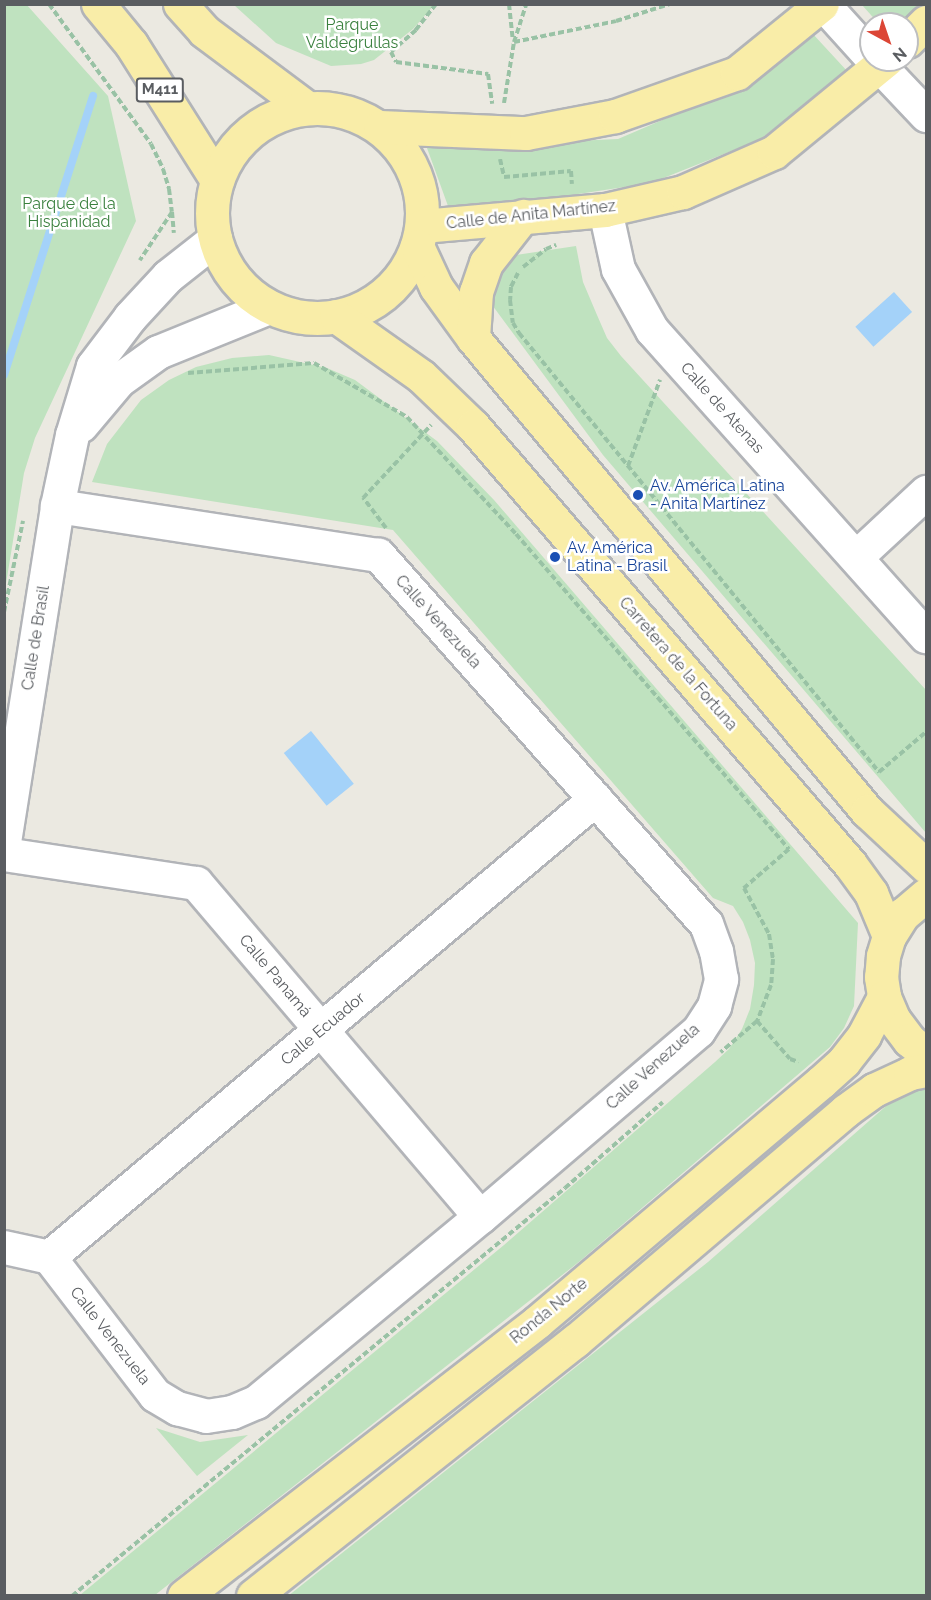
<!DOCTYPE html>
<html>
<head>
<meta charset="utf-8">
<style>
  body { margin:0 }
  #map { position:relative; width:931px; height:1600px; overflow:hidden; background:#ebe9e1; font-family:Raleway,sans-serif }
  div>[style] { position:absolute }
  [style*='--x'] { left:calc(var(--x)*1px); top:calc(var(--y)*1px); width:calc(var(--w)*1px); rotate:calc(var(--a)*1deg) }
  .green>* { inset:0; background:#bfe2bf }
  .water>* { inset:0; background:#a4d2f9; transform-origin:0 0 }
  .stream>* { height:8px; margin:-4px; padding:0 4px; transform-origin:4px; border-radius:4px; background:#a4d2f9 }
  .path>* { height:4px; margin-top:-2px; transform-origin:0; background:repeating-linear-gradient(90deg,#99c2a5 0 6px,transparent 0 9px) }
  .roads { filter:drop-shadow(2px 0 #b2b4b8) drop-shadow(-2px 0 #b2b4b8) drop-shadow(0 2px #b2b4b8) drop-shadow(0 -2px #b2b4b8) }
  .minor>* { height:33px; margin:-16.5px; padding:0 16.5px; transform-origin:16.5px; border-radius:16.5px; background:#fff }
  .major>* { height:33px; margin:-16.5px; padding:0 16.5px; transform-origin:16.5px; border-radius:16.5px; background:#f9eda8 }
  .major>.ring { margin:-16.5px; padding:0; box-sizing:content-box; background:none; border:33px solid #f9eda8; border-radius:50% }
  .dots>* { width:16px; height:16px; translate:-50% -50%; box-sizing:border-box; border:3px solid #fff; border-radius:50% }
  span { translate:-50% -50%; white-space:nowrap; text-align:center; line-height:1.15; -webkit-text-stroke:5px #fff; paint-order:stroke }
  .shield-label span { padding:2px 4px; background:#fff; border:2px solid; border-radius:4px; -webkit-text-stroke-width:0 }
  .shield-label { font-size:15px; color:#5a5d61; font-weight:700 }
  .park-label { font-size:16px; color:#3a803e }
  .street-label { font-size:16px; color:#5a5d61 }
  .transit-label { font-size:16px; color:#164399 }
  .left { translate:0 -50%; text-align:left }
  .frame { position:absolute; inset:0; border:6px solid #5a5d61; pointer-events:none }
  .north { position:absolute; left:859px; top:12px; width:60px; height:60px; box-sizing:border-box; background:#fff; border:2px solid #bdbec0; border-radius:50%; rotate:140deg; font-size:16px; font-weight:700; line-height:24px; text-align:center; color:#5a5d61 }
  .north::after { content:''; display:block; margin:auto; width:21px; height:27px; background:#dc4636; clip-path:polygon(50% 0,100% 100%,50% 72%,0 100%) }
</style>
</head>
<body>
<div id="map">
  <div class="green">
    <div style="clip-path:polygon(26px 4px,108px 96px,136px 221px,35px 438px,24px 473px,5px 590px,4px 5px)"></div>
    <div style="clip-path:polygon(234px 5px,434px 5px,413px 29px,374px 60px,361px 64px,331px 66px,276px 43px)"></div>
    <div style="clip-path:polygon(862px 5px,920px 5px,900px 24px,879px 24px)"></div>
    <div style="clip-path:polygon(812px 33px,848px 72px,759px 140px,651px 183px,545px 199px,448px 206px,423px 137px,511px 144px,618px 139px,730px 91px)"></div>
    <div style="clip-path:polygon(576px 246px,583px 282px,597px 315px,607px 338px,621px 356px,926px 690px,926px 833px,603px 455px,481px 290px,496px 258px)"></div>
    <div style="clip-path:polygon(269px 355px,327px 368px,355px 380px,437px 441px,494px 500px,858px 923px,854px 1006px,844px 1028px,830px 1047px,580px 1261px,155px 1595px,80px 1595px,504px 1245px,715px 1062px,729px 1049px,742px 1029px,750px 1009px,754px 985px,755px 963px,750px 940px,743px 922px,733px 906px,713px 898px,393px 530px,92px 482px,107px 444px,141px 400px,169px 380px,196px 367px,232px 358px)"></div>
    <div style="clip-path:polygon(926px 1089px,926px 1595px,288px 1596px,708px 1262px,901px 1093px)"></div>
    <div style="clip-path:polygon(156px 1428px,200px 1442px,248px 1435px,197px 1476px)"></div>
  </div>
  <div class="water">
    <div style="left:894px;top:292px;width:27px;height:52px;rotate:48deg"></div>
    <div style="left:311px;top:731px;width:68px;height:35px;rotate:51deg"></div>
  </div>
  <div class="stream">
    <div style="--x:4;--y:375;--w:293;--a:-72.3"></div>
  </div>
  <div class="path">
    <div style="--x:49;--y:4;--w:173;--a:53.9"></div>
    <div style="--x:151;--y:144;--w:28;--a:64"></div>
    <div style="--x:163;--y:169;--w:21;--a:73"></div>
    <div style="--x:169;--y:189;--w:23;--a:83"></div>
    <div style="--x:172;--y:212;--w:58;--a:123.7"></div>
    <div style="--x:436;--y:4;--w:33;--a:128"></div>
    <div style="--x:416;--y:30;--w:33;--a:139"></div>
    <div style="--x:391;--y:52;--w:11;--a:63"></div>
    <div style="--x:396;--y:62;--w:93;--a:7.4"></div>
    <div style="--x:488;--y:74;--w:30;--a:82"></div>
    <div style="--x:509;--y:4;--w:36;--a:84"></div>
    <div style="--x:514;--y:42;--w:104;--a:-11.6"></div>
    <div style="--x:616;--y:21;--w:57;--a:-17.5"></div>
    <div style="--x:504;--y:103;--w:62;--a:-80.7"></div>
    <div style="--x:514;--y:42;--w:40;--a:-72"></div>
    <div style="--x:500;--y:159;--w:18;--a:77"></div>
    <div style="--x:504;--y:177;--w:67;--a:-5.1"></div>
    <div style="--x:571;--y:171;--w:13;--a:86"></div>
    <div style="--x:172;--y:212;--w:21;--a:85"></div>
    <div style="--x:523;--y:267;--w:29;--a:-38"></div>
    <div style="--x:546;--y:249;--w:11;--a:-22"></div>
    <div style="--x:518;--y:273;--w:16;--a:117"></div>
    <div style="--x:511;--y:287;--w:13;--a:94"></div>
    <div style="--x:510;--y:300;--w:23;--a:83"></div>
    <div style="--x:513;--y:323;--w:12;--a:59"></div>
    <div style="--x:519;--y:333;--w:568;--a:50.65"></div>
    <div style="--x:879;--y:772;--w:62;--a:-40.4"></div>
    <div style="--x:188;--y:373;--w:126;--a:-4.5"></div>
    <div style="--x:314;--y:363;--w:108;--a:30.1"></div>
    <div style="--x:407;--y:417;--w:160;--a:47"></div>
    <div style="--x:516;--y:534;--w:417;--a:49.1"></div>
    <div style="--x:789;--y:849;--w:60;--a:139.1"></div>
    <div style="--x:744;--y:888;--w:52;--a:61.5"></div>
    <div style="--x:769;--y:934;--w:25;--a:81"></div>
    <div style="--x:773;--y:959;--w:26;--a:94"></div>
    <div style="--x:771;--y:985;--w:39;--a:111"></div>
    <div style="--x:757;--y:1021;--w:48;--a:139.3"></div>
    <div style="--x:628;--y:466;--w:92;--a:-69.6"></div>
    <div style="--x:386;--y:528;--w:38;--a:-127"></div>
    <div style="--x:363;--y:498;--w:100;--a:-47"></div>
    <div style="--x:4;--y:612;--w:93;--a:-78.2"></div>
    <div style="--x:757;--y:1021;--w:50;--a:49"></div>
    <div style="--x:790;--y:1059;--w:9;--a:18"></div>
    <div style="--x:72;--y:1596;--w:640;--a:-39.61"></div>
    <div style="--x:565;--y:1188;--w:130;--a:-41.3"></div>
  </div>
  <div class="roads">
    <div class="minor">
      <div style="--x:823;--y:4;--w:72;--a:47.8"></div>
      <div style="--x:874;--y:60;--w:76;--a:46.6"></div>
      <div style="--x:605;--y:210;--w:60;--a:77.6"></div>
      <div style="--x:618;--y:269;--w:70;--a:60.9"></div>
      <div style="--x:652;--y:330;--w:411;--a:48.2"></div>
      <div style="--x:81;--y:425;--w:59;--a:-49.8"></div>
      <div style="--x:119;--y:380;--w:48;--a:-35.7"></div>
      <div style="--x:158;--y:352;--w:120;--a:-22.1"></div>
      <div style="--x:856;--y:557;--w:96;--a:-42.9"></div>
      <div style="--x:4;--y:842;--w:340;--a:-81"></div>
      <div style="--x:57;--y:506;--w:73;--a:-78.1"></div>
      <div style="--x:72;--y:435;--w:72;--a:-73.1"></div>
      <div style="--x:93;--y:366;--w:61;--a:-52.9"></div>
      <div style="--x:130;--y:317;--w:56;--a:-47.2"></div>
      <div style="--x:168;--y:276;--w:60;--a:-38.2"></div>
      <div style="--x:4;--y:854;--w:194;--a:8.6"></div>
      <div style="--x:196;--y:883;--w:438;--a:49.6"></div>
      <div style="--x:4;--y:1247;--w:46;--a:12.5"></div>
      <div style="--x:49;--y:1257;--w:174;--a:52.5"></div>
      <div style="--x:155;--y:1395;--w:26;--a:31"></div>
      <div style="--x:177;--y:1408;--w:30;--a:15"></div>
      <div style="--x:206;--y:1416;--w:26;--a:-9"></div>
      <div style="--x:232;--y:1412;--w:26;--a:-23"></div>
      <div style="--x:256;--y:1402;--w:291;--a:-39.6"></div>
      <div style="--x:480;--y:1217;--w:287;--a:-40.5"></div>
      <div style="--x:698;--y:1031;--w:30;--a:-57"></div>
      <div style="--x:714;--y:1006;--w:28;--a:-75"></div>
      <div style="--x:721;--y:979;--w:28;--a:-100"></div>
      <div style="--x:716;--y:951;--w:29;--a:-110"></div>
      <div style="--x:706;--y:924;--w:494;--a:-131.6"></div>
      <div style="--x:378;--y:555;--w:325;--a:-171.3"></div>
      <div style="--x:49;--y:1257;--w:713;--a:-39.99"></div>
    </div>
    <div class="major">
      <div style="--x:98;--y:4;--w:52;--a:50.5"></div>
      <div style="--x:131;--y:44;--w:161;--a:57.7"></div>
      <div style="--x:180;--y:4;--w:36;--a:48"></div>
      <div style="--x:204;--y:31;--w:127;--a:36.7"></div>
      <div style="--x:907;--y:41;--w:27;--a:-45"></div>
      <div class="ring" style="left:212px;top:108px;width:177px;height:177px"></div>
      <div style="--x:380;--y:127;--w:146;--a:2.4"></div>
      <div style="--x:526;--y:133;--w:91;--a:-10.8"></div>
      <div style="--x:615;--y:116;--w:129;--a:-19.4"></div>
      <div style="--x:737;--y:73;--w:109;--a:-39.1"></div>
      <div style="--x:422;--y:226;--w:184;--a:-5"></div>
      <div style="--x:605;--y:210;--w:80;--a:-13"></div>
      <div style="--x:683;--y:192;--w:99;--a:-23.7"></div>
      <div style="--x:774;--y:152;--w:145;--a:-39.4"></div>
      <div style="--x:417;--y:246;--w:45;--a:65.1"></div>
      <div style="--x:436;--y:287;--w:63;--a:54"></div>
      <div style="--x:473;--y:338;--w:616;--a:50.21"></div>
      <div style="--x:867;--y:811;--w:81;--a:43"></div>
      <div style="--x:336;--y:316;--w:104;--a:35.2"></div>
      <div style="--x:421;--y:376;--w:72;--a:43.9"></div>
      <div style="--x:473;--y:426;--w:578;--a:49.28"></div>
      <div style="--x:850;--y:864;--w:36;--a:54"></div>
      <div style="--x:871;--y:893;--w:47;--a:67.3"></div>
      <div style="--x:473;--y:338;--w:46;--a:-86.3"></div>
      <div style="--x:476;--y:292;--w:31;--a:-71"></div>
      <div style="--x:486;--y:263;--w:60;--a:-51.8"></div>
      <div style="--x:926;--y:895;--w:30;--a:140"></div>
      <div style="--x:903;--y:914;--w:26;--a:122"></div>
      <div style="--x:889;--y:936;--w:21;--a:107"></div>
      <div style="--x:883;--y:956;--w:21;--a:95"></div>
      <div style="--x:881;--y:977;--w:20;--a:81"></div>
      <div style="--x:884;--y:997;--w:25;--a:67"></div>
      <div style="--x:894;--y:1020;--w:25;--a:53"></div>
      <div style="--x:909;--y:1040;--w:22;--a:39"></div>
      <div style="--x:184;--y:1596;--w:447;--a:-37.8"></div>
      <div style="--x:537;--y:1322;--w:372;--a:-40.2"></div>
      <div style="--x:821;--y:1082;--w:31;--a:-42"></div>
      <div style="--x:844;--y:1061;--w:33;--a:-52"></div>
      <div style="--x:864;--y:1035;--w:43;--a:-62.2"></div>
      <div style="--x:253;--y:1596;--w:411;--a:-38.4"></div>
      <div style="--x:575;--y:1341;--w:355;--a:-40.4"></div>
      <div style="--x:845;--y:1111;--w:36;--a:-36"></div>
      <div style="--x:874;--y:1090;--w:40;--a:-25"></div>
      <div style="--x:910;--y:1073;--w:16;--a:-11"></div>
    </div>
  </div>
  <div class="dots">
    <div style="left:638px;top:495px;background:#1a4fb4"></div>
    <div style="left:555px;top:557px;background:#1a4fb4"></div>
  </div>
  <div class="shield-label">
    <span style="left:160px;top:90px">M411</span>
  </div>
  <div class="park-label">
    <span style="left:352px;top:34px">Parque<br>Valdegrullas</span>
    <span style="left:69px;top:213px">Parque de la<br>Hispanidad</span>
  </div>
  <div class="street-label">
    <span style="left:531px;top:215px;rotate:-6deg">Calle de Anita Martínez</span>
    <span style="left:722px;top:408px;rotate:48deg">Calle de Atenas</span>
    <span style="left:438px;top:622px;rotate:48deg">Calle Venezuela</span>
    <span style="left:36px;top:638px;rotate:-81deg">Calle de Brasil</span>
    <span style="left:678px;top:664px;rotate:49deg">Carretera de la Fortuna</span>
    <span style="left:275px;top:976px;rotate:50deg">Calle Panamá</span>
    <span style="left:323px;top:1029px;rotate:-40deg">Calle Ecuador</span>
    <span style="left:653px;top:1067px;rotate:-42deg">Calle Venezuela</span>
    <span style="left:549px;top:1311px;rotate:-39deg">Ronda Norte</span>
    <span style="left:110px;top:1336px;rotate:52deg">Calle Venezuela</span>
  </div>
  <div class="transit-label">
    <span class="left" style="left:650px;top:495px">Av. América Latina<br>- Anita Martínez</span>
    <span class="left" style="left:567px;top:557px">Av. América<br>Latina - Brasil</span>
  </div>
  <div class="frame"></div>
  <div class="north">N</div>
</div>
</body>
</html>
